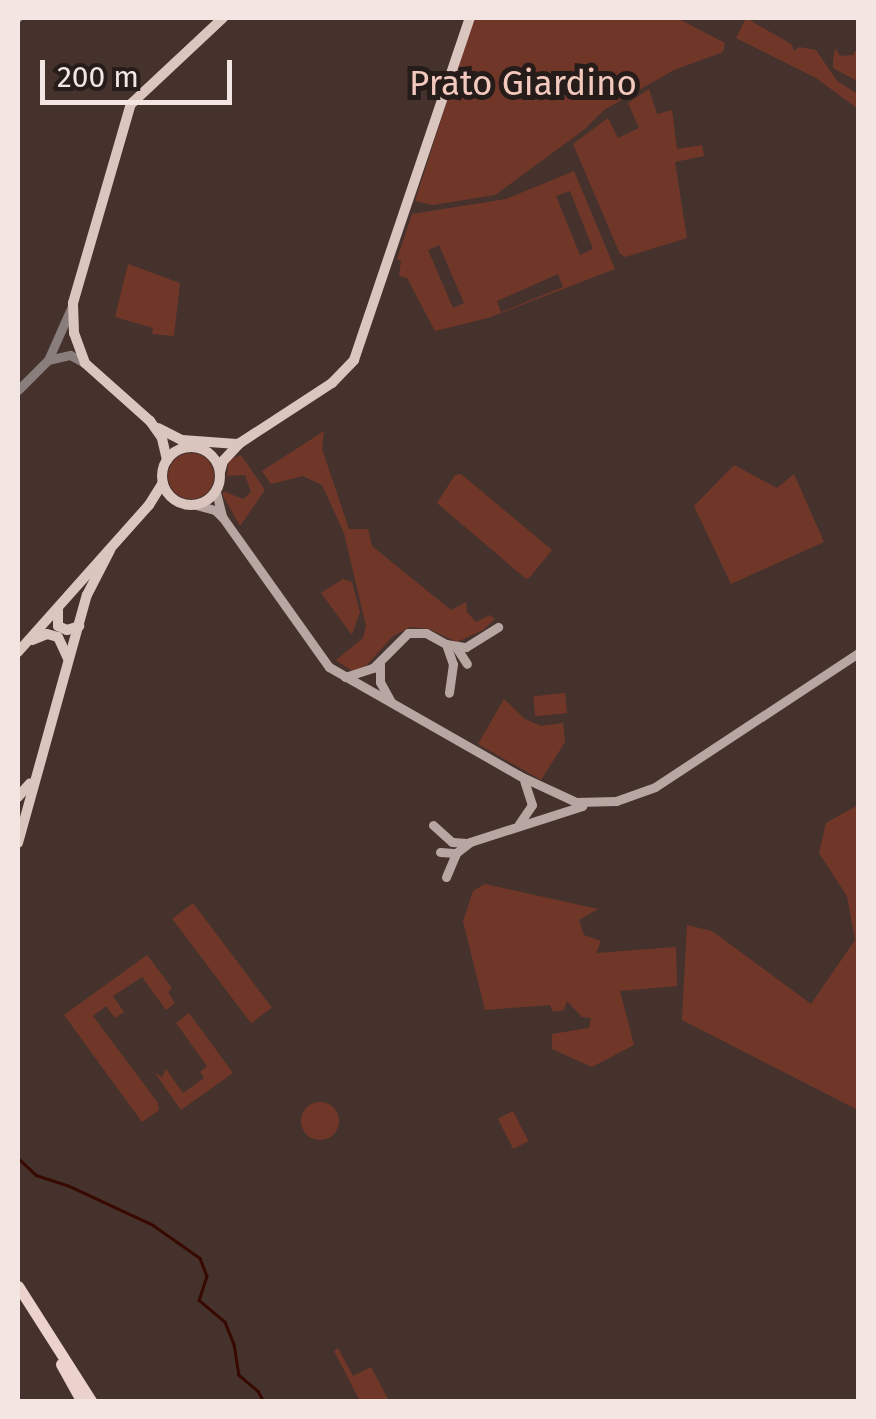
<!DOCTYPE html>
<html>
<head>
<meta charset="utf-8">
<style>
  body { margin:0 }
  #map { position:relative; width:876px; height:1419px; overflow:hidden; background:#46322c; font-family:"Fira Sans",sans-serif }
  div>[style] { position:absolute }
  [style*='--x'] { left:calc(var(--x)*1px); top:calc(var(--y)*1px); width:calc(var(--w)*1px); rotate:calc(var(--a)*1deg) }
  .green>* { inset:0; background:#703729; transform-origin:0 0 }
  .round { border-radius:50% }
  .stream>* { height:2.5px; margin:-1.25px; padding:0 1.25px; transform-origin:1.25px; border-radius:1.25px; background:#380901 }
  .tertiary>* { height:9px; margin:-4.5px; padding:0 4.5px; transform-origin:4.5px; border-radius:4.5px; background:#897e7b }
  .secondary>* { height:9px; margin:-4.5px; padding:0 4.5px; transform-origin:4.5px; border-radius:4.5px; background:#b7a6a2 }
  .primary>* { height:10px; margin:-5px; padding:0 5px; transform-origin:5px; border-radius:5px; background:#dbc5bf }
  .primary>.ring { margin:-5px; padding:0; box-sizing:content-box; background:none; border:10px solid #dbc5bf; border-radius:50% }
  .trunk>* { height:11px; margin:-5.5px; padding:0 5.5px; transform-origin:5.5px; border-radius:5.5px; background:#ebd2cc }
  .rail>* { height:6px; margin-top:-3px; transform-origin:0; background:repeating-linear-gradient(90deg,#261c1a 0 8px,#ae9e9a 0 16px); box-sizing:border-box; border-block:2px solid #ae9e9a }
  span { translate:-50% -50%; white-space:nowrap; text-align:center; line-height:1.15; -webkit-text-stroke:10px #261c1a; paint-order:stroke }
  .park-label { font-size:35px; color:#f3c9be }
  .frame { position:absolute; inset:0; border:20px solid #f3e5e2; pointer-events:none }
  .scale { position:absolute; left:40px; top:60px; width:192px; height:45px; box-sizing:border-box; border:5px solid #f3e5e2; border-top:0; padding-left:12px; font-size:30px; line-height:35px; white-space:nowrap; color:#f3e5e2; -webkit-text-stroke:8px #261c1a; paint-order:stroke }
</style>
</head>
<body>
<div id="map">
  <div class="green">
    <div style="clip-path:polygon(474px 18px,677px 18px,725px 43px,723px 52px,674px 70px,604px 110px,585px 129px,495px 195px,433px 205px,415px 201px)"></div>
    <div style="clip-path:polygon(746px 18px,791px 44px,794px 51px,799px 47px,816px 50px,837px 81px,858px 94px,858px 109px,816px 78px,736px 38px)"></div>
    <div style="clip-path:polygon(858px 47px,858px 88px,857px 81px,833px 68px,833px 61px,835px 48px,840px 56px,853px 55px)"></div>
    <div style="clip-path:polygon(649px 89px,657px 114px,672px 110px,677px 149px,702px 145px,704px 156px,675px 162px,687px 238px,625px 257px,620px 254px,573px 144px,608px 118px,618px 138px,639px 128px,628px 103px)"></div>
    <div style="clip-path:polygon(evenodd,574px 171px,615px 269px,488px 318px,435px 331px,407px 278px,399px 276px,401px 261px,397px 259px,412px 214px,506px 199px,574px 171px,570px 191px,593px 249px,580px 255px,556px 196px,570px 191px,574px 171px,439px 245px,464px 303px,453px 308px,428px 250px,439px 245px,574px 171px,558px 274px,563px 287px,501px 312px,497px 301px,558px 274px)"></div>
    <div style="clip-path:polygon(128px 264px,180px 283px,174px 336px,152px 334px,153px 328px,115px 317px)"></div>
    <div style="clip-path:polygon(324px 431px,322px 449px,349px 529px,368px 529px,372px 546px,451px 610px,466px 602px,467px 612px,476px 622px,490px 615px,495px 619px,483px 630px,457px 642px,429px 629px,410px 627px,393px 636px,366px 666px,352px 671px,336px 660px,363px 638px,366px 626px,344px 533px,322px 485px,303px 476px,271px 484px,262px 471px)"></div>
    <div class="round" style="left:168px;top:453px;width:46px;height:46px"></div>
    <div style="clip-path:polygon(241px 455px,265px 490px,240px 526px,223px 496px,223px 491px,243px 499px,251px 492px,245px 475px,227px 476px,229px 460px)"></div>
    <div style="clip-path:polygon(734px 465px,777px 488px,794px 474px,824px 542px,731px 584px,694px 506px)"></div>
    <div style="clip-path:polygon(461px 474px,552px 550px,530px 577px,526px 579px,437px 503px,455px 475px)"></div>
    <div style="clip-path:polygon(343px 579px,352px 582px,360px 612px,352px 635px,321px 593px)"></div>
    <div style="left:565px;top:693px;width:20px;height:32px;rotate:84deg"></div>
    <div style="clip-path:polygon(504px 699px,525px 719px,541px 726px,563px 723px,565px 742px,541px 780px,478px 744px)"></div>
    <div style="clip-path:polygon(858px 805px,858px 1110px,682px 1020px,687px 925px,712px 931px,811px 1004px,855px 940px,847px 896px,819px 853px,826px 823px)"></div>
    <div style="clip-path:polygon(485px 884px,598px 909px,579px 920px,584px 935px,601px 941px,596px 953px,676px 947px,677px 986px,620px 991px,634px 1045px,592px 1067px,552px 1049px,552px 1034px,589px 1028px,591px 1018px,582px 1017px,567px 1001px,564px 1010px,553px 1012px,550px 1005px,485px 1010px,463px 921px,473px 891px)"></div>
    <div style="left:193px;top:903px;width:131px;height:26px;rotate:53deg"></div>
    <div style="clip-path:polygon(147px 955px,172px 988px,168px 992px,175px 1003px,166px 1010px,142px 977px,113px 996px,124px 1012px,115px 1018px,106px 1006px,93px 1016px,158px 1103px,159px 1110px,142px 1122px,64px 1015px)"></div>
    <div style="clip-path:polygon(189px 1013px,233px 1073px,181px 1110px,155px 1073px,162px 1077px,166px 1069px,183px 1093px,204px 1078px,200px 1072px,207px 1066px,176px 1023px)"></div>
    <div class="round" style="left:301px;top:1102px;width:38px;height:38px"></div>
    <div style="left:513px;top:1111px;width:34px;height:17px;rotate:63deg"></div>
    <div style="clip-path:polygon(338px 1348px,353px 1376px,371px 1367px,389px 1401px,360px 1401px,334px 1351px)"></div>
  </div>
  <div class="stream">
    <div style="--x:18;--y:1158;--w:25;--a:43"></div>
    <div style="--x:36;--y:1175;--w:33;--a:18"></div>
    <div style="--x:67;--y:1185;--w:95;--a:24.9"></div>
    <div style="--x:153;--y:1225;--w:57;--a:35.1"></div>
    <div style="--x:200;--y:1258;--w:19;--a:69"></div>
    <div style="--x:207;--y:1276;--w:25;--a:108"></div>
    <div style="--x:199;--y:1300;--w:34;--a:40"></div>
    <div style="--x:225;--y:1322;--w:24;--a:68"></div>
    <div style="--x:234;--y:1344;--w:31;--a:81"></div>
    <div style="--x:239;--y:1375;--w:25;--a:40"></div>
    <div style="--x:258;--y:1391;--w:13;--a:61"></div>
  </div>
  <div class="tertiary">
    <div style="--x:48;--y:360;--w:23;--a:-13"></div>
    <div style="--x:70;--y:355;--w:17;--a:28"></div>
    <div style="--x:18;--y:390;--w:42;--a:-45"></div>
    <div style="--x:48;--y:360;--w:59;--a:-66"></div>
  </div>
  <div class="secondary">
    <div style="--x:216;--y:492;--w:25;--a:76"></div>
    <div style="--x:196;--y:505;--w:20;--a:15"></div>
    <div style="--x:215;--y:510;--w:11;--a:45"></div>
    <div style="--x:223;--y:518;--w:183;--a:54.6"></div>
    <div style="--x:329;--y:667;--w:220;--a:29.7"></div>
    <div style="--x:520;--y:776;--w:62;--a:24.9"></div>
    <div style="--x:576;--y:802;--w:40;--a:-1.4"></div>
    <div style="--x:616;--y:801;--w:41;--a:-19.7"></div>
    <div style="--x:655;--y:787;--w:243;--a:-33.4"></div>
    <div style="--x:446;--y:644;--w:21;--a:71"></div>
    <div style="--x:453;--y:664;--w:29;--a:98"></div>
    <div style="--x:456;--y:647;--w:20;--a:57"></div>
    <div style="--x:380;--y:664;--w:18;--a:90"></div>
    <div style="--x:380;--y:682;--w:21;--a:61"></div>
    <div style="--x:345;--y:677;--w:29;--a:-18"></div>
    <div style="--x:373;--y:668;--w:49;--a:-45"></div>
    <div style="--x:408;--y:633;--w:18;--a:0"></div>
    <div style="--x:426;--y:633;--w:23;--a:29"></div>
    <div style="--x:446;--y:644;--w:20;--a:9"></div>
    <div style="--x:466;--y:647;--w:38;--a:-32"></div>
    <div style="--x:519;--y:824;--w:23;--a:-56"></div>
    <div style="--x:532;--y:805;--w:25;--a:-108"></div>
    <div style="--x:433;--y:825;--w:25;--a:42"></div>
    <div style="--x:452;--y:842;--w:15;--a:4"></div>
    <div style="--x:440;--y:852;--w:16;--a:4"></div>
    <div style="--x:446;--y:877;--w:26;--a:-67"></div>
    <div style="--x:456;--y:853;--w:18;--a:-38"></div>
    <div style="--x:470;--y:842;--w:118;--a:-17.8"></div>
  </div>
  <div class="primary">
    <div style="--x:158;--y:428;--w:27;--a:27"></div>
    <div style="--x:182;--y:440;--w:55;--a:4.2"></div>
    <div class="ring" style="left:162px;top:447px;width:48px;height:48px"></div>
    <div style="--x:167;--y:460;--w:23;--a:-103"></div>
    <div style="--x:162;--y:438;--w:21;--a:-125"></div>
    <div style="--x:150;--y:421;--w:87;--a:-138.3"></div>
    <div style="--x:85;--y:363;--w:32;--a:-110"></div>
    <div style="--x:74;--y:333;--w:30;--a:-92"></div>
    <div style="--x:73;--y:303;--w:207;--a:-73.8"></div>
    <div style="--x:131;--y:104;--w:126;--a:-43.1"></div>
    <div style="--x:220;--y:472;--w:11;--a:-75"></div>
    <div style="--x:223;--y:461;--w:25;--a:-47"></div>
    <div style="--x:240;--y:443;--w:110;--a:-33.1"></div>
    <div style="--x:332;--y:383;--w:32;--a:-46"></div>
    <div style="--x:354;--y:360;--w:361;--a:-71.3"></div>
    <div style="--x:58;--y:610;--w:16;--a:90"></div>
    <div style="--x:58;--y:626;--w:10;--a:24"></div>
    <div style="--x:67;--y:630;--w:13;--a:-18"></div>
    <div style="--x:32;--y:640;--w:16;--a:-22"></div>
    <div style="--x:47;--y:634;--w:11;--a:15"></div>
    <div style="--x:58;--y:637;--w:23;--a:65"></div>
    <div style="--x:18;--y:652;--w:197;--a:-48.3"></div>
    <div style="--x:149;--y:505;--w:26;--a:-58"></div>
    <div style="--x:18;--y:797;--w:18;--a:-49"></div>
    <div style="--x:18;--y:843;--w:257;--a:-74.5"></div>
    <div style="--x:87;--y:595;--w:51;--a:-62.9"></div>
  </div>
  <div class="trunk">
    <div style="--x:18;--y:1286;--w:138;--a:57.5"></div>
    <div style="--x:61;--y:1364;--w:43;--a:61.1"></div>
  </div>
  <div class="rail">
    <div style="--x:18;--y:20;--w:3;--a:-45"></div>
  </div>
  <div class="park-label">
    <span style="left:523px;top:83px">Prato Giardino</span>
  </div>
  <div class="frame"></div>
  <div class="scale">200 m</div>
</div>
</body>
</html>
